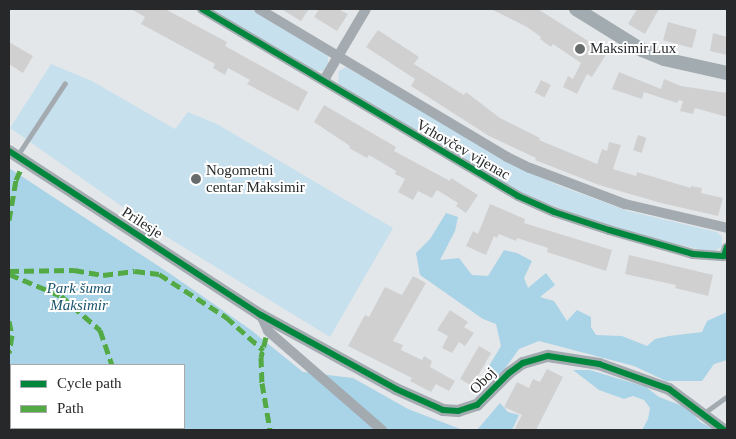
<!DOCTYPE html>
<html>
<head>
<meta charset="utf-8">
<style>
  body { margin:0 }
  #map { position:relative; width:736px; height:439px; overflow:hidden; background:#e4e7e9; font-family:Georgia,serif }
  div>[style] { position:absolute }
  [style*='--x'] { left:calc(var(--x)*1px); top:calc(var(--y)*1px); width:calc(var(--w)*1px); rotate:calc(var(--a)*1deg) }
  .green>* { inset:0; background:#c7e0ee }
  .forest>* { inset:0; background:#a9d3e7 }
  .building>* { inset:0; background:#d0d0d1; transform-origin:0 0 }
  .service>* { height:5px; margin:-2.5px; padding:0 2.5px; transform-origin:2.5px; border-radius:2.5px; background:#a3abb0 }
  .minor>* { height:10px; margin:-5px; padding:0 5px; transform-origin:5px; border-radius:5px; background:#a3abb0 }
  .tertiary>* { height:12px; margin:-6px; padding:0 6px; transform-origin:6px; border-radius:6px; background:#a3abb0 }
  .secondary>* { height:14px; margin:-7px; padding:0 7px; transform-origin:7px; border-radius:7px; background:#a2abaf }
  .quiet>* { height:5px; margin-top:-2.5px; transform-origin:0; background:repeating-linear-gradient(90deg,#53aa44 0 10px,transparent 0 15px) }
  .cycleway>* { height:6px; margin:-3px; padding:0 3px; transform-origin:3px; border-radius:3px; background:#00873e }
  .dots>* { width:14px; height:14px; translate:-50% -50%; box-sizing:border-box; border:2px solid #fff; border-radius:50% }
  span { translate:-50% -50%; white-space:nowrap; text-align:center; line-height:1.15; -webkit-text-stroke:4px #fff; paint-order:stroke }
  .poi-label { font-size:15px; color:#262829 }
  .left { translate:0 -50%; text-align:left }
  .street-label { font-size:15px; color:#262829 }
  .park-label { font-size:15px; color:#19536c; font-style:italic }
  .frame { position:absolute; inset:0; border:10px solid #262829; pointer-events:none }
  .legend { position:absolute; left:10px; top:364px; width:175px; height:65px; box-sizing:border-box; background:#fff; border:1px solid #a8a9a9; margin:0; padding:6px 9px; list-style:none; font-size:15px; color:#262829 }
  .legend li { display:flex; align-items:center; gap:10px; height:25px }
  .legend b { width:25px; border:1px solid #a8a9a9 }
</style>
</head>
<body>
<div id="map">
  <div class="green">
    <div style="clip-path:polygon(210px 9px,251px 9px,325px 54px,328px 57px,328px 65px,323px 71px,314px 71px)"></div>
    <div style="clip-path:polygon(51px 64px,92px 81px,175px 129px,188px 112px,217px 124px,393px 228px,330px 337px,157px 231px,10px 128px)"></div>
    <div style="clip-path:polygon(346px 67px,530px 172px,560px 186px,628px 211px,717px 232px,722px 237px,722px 247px,712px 252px,658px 240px,582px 217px,524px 194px,338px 84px,339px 71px)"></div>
  </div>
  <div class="forest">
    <div style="clip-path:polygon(evenodd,9px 168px,172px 275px,251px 330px,303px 372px,353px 378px,408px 409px,463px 430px,9px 430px,9px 168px,11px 365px,184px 365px,184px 428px,11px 428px,11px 365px)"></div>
    <div style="clip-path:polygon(446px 213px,458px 217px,455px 231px,440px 260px,459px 258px,472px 275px,488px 276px,504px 250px,517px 253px,532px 261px,524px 278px,528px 288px,546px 273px,555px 285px,540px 297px,554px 301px,567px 321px,577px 310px,591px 317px,591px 327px,596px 335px,622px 336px,647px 346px,655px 339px,669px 336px,702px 332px,707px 321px,727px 312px,727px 360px,714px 364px,702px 381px,666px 381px,634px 366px,539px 341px,519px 349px,499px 377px,482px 386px,489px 366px,501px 346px,496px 324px,483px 319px,420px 275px,416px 253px,430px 239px)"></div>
    <div style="clip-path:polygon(573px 370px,590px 370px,646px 387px,659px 397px,688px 408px,700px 422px,716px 430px,642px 430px,648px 419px,650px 408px,644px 400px,633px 396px,624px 399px,599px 390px)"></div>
    <div style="clip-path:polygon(500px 403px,508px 412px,519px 415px,512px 430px,477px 430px)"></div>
  </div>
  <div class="building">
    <div style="clip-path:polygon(131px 9px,165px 9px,227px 42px,225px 46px,308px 92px,298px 111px,247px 84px,250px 80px,228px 68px,225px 75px,213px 68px,215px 64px,141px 24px,145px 17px)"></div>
    <div style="clip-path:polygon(281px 9px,309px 9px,301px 21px)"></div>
    <div style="clip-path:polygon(319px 9px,338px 9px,348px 14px,337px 31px,314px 17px)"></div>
    <div style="clip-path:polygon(491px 9px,538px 9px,607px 53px,592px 77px,587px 74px,577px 94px,563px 87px,568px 76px,573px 79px,581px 63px,553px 44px,551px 47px,540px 39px,541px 37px,527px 27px)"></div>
    <div style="clip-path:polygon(637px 9px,659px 9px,645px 34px,628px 24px)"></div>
    <div style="left:668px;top:22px;width:30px;height:19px;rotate:15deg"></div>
    <div style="clip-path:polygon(378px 30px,419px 57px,414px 64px,464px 95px,466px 92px,500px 118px,540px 138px,539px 140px,597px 164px,602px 149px,607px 151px,609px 142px,621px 145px,613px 169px,636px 176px,637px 172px,691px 188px,691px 186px,702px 188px,701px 193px,723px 198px,718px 216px,661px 203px,599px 185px,535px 160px,536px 158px,489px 136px,411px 86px,415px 79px,366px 47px)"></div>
    <div style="clip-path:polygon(713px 33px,727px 37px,727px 55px,710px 51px)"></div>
    <div style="clip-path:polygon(9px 42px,33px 56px,23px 73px,9px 64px)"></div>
    <div style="clip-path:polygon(619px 72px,661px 89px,664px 79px,681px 86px,727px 93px,727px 117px,695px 108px,693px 114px,680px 111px,683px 101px,679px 100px,677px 103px,644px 92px,642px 99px,612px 89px)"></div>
    <div style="left:541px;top:80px;width:11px;height:14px;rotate:27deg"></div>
    <div style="clip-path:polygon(324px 105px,396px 147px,394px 151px,450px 181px,451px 178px,478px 195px,466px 213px,456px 206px,458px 203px,437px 190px,432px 198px,418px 191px,413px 200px,398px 192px,405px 179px,395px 174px,396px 171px,369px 155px,367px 158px,349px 148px,350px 146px,314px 122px)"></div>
    <div style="left:638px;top:135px;width:9px;height:16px;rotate:18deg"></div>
    <div style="clip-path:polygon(490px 204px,525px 219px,524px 223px,612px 250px,606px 271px,547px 252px,548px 248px,517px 238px,516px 241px,499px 234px,497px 238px,494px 236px,486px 255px,466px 246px,473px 231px,478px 234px)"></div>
    <div style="clip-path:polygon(629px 255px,713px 275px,708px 296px,675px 288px,676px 285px,625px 274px)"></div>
    <div style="clip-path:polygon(413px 276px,426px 283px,393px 341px,403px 345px,401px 350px,422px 360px,424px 356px,432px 361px,430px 367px,455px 381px,449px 391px,436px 384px,431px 392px,410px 381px,412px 378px,348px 346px,365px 315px,369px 317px,385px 287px,402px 295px)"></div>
    <div style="clip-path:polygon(450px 310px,468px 322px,464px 327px,474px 333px,465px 346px,459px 342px,452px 353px,442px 348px,448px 336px,437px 330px)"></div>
    <div style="left:479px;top:346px;width:14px;height:38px;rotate:30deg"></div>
    <div style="clip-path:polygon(547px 369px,563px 377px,536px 430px,514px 430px,522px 415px,504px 407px,517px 382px,529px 388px,533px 379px,540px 382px)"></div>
  </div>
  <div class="service">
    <div style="--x:17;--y:156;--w:87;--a:-56.7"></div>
    <div style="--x:704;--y:413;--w:29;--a:-36"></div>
  </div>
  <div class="minor">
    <div style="--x:202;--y:9;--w:367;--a:30.6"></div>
    <div style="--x:518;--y:196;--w:39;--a:24"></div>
    <div style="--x:554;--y:212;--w:58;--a:18.1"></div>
    <div style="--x:609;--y:230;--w:87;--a:15.9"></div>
    <div style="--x:693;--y:254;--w:31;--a:4"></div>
    <div style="--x:724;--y:256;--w:9;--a:-72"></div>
    <div style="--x:259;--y:9;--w:289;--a:30.8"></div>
    <div style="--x:507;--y:157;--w:25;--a:26"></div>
    <div style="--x:530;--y:168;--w:102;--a:20.8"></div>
    <div style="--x:625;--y:204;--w:105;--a:13.2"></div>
    <div style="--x:324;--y:80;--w:82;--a:-59.4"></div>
    <div style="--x:261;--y:315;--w:17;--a:66"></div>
    <div style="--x:268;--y:331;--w:151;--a:41"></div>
  </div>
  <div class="tertiary">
    <div style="--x:9;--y:151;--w:301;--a:33.1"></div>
    <div style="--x:261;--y:315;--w:154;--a:28.7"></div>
    <div style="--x:396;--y:389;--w:51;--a:24.1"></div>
    <div style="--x:443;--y:410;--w:15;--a:4"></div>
    <div style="--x:458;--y:411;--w:20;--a:-18"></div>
    <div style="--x:477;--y:405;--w:45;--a:-45"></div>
    <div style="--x:509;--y:373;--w:17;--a:-36"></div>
    <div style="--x:523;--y:363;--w:26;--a:-16"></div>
    <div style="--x:548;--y:356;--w:52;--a:8.9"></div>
    <div style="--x:599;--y:364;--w:74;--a:19.7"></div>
    <div style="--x:669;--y:389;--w:69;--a:36.7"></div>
  </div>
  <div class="secondary">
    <div style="--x:576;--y:9;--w:78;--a:31.8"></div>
    <div style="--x:642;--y:50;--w:24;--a:22"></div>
    <div style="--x:664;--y:59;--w:65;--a:12.5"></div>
  </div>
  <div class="quiet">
    <div style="--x:9;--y:220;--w:41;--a:-80.1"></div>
    <div style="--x:16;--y:180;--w:12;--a:-66"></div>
    <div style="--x:9;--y:271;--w:65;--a:-0.9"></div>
    <div style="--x:74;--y:270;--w:29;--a:10"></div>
    <div style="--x:103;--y:275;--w:32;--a:-7"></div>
    <div style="--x:135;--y:271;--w:24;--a:7"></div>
    <div style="--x:159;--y:274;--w:80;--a:32.7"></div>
    <div style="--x:226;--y:317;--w:50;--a:41.7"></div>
    <div style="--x:9;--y:274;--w:56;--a:22.9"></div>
    <div style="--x:61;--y:296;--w:52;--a:41.1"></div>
    <div style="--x:100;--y:330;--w:37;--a:71"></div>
    <div style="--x:9;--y:321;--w:14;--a:78"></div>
    <div style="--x:12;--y:335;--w:18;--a:99"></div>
    <div style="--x:266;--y:337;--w:21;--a:104"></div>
    <div style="--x:261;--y:357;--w:26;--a:88"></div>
    <div style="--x:262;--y:383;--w:48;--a:80.3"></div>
    <div style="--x:157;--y:428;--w:3;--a:45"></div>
  </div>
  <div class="cycleway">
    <div style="--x:202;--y:9;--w:367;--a:30.6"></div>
    <div style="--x:518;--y:196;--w:39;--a:24"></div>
    <div style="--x:554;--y:212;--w:58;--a:18.1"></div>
    <div style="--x:609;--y:230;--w:87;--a:15.9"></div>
    <div style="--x:693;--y:254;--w:31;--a:4"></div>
    <div style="--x:724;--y:256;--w:9;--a:-72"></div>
    <div style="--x:9;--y:151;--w:301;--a:33.1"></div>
    <div style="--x:261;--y:315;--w:154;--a:28.7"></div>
    <div style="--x:396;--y:389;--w:51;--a:24.1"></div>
    <div style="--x:443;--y:410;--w:15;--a:4"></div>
    <div style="--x:458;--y:411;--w:20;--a:-18"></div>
    <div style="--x:477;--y:405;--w:45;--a:-45"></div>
    <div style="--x:509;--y:373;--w:17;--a:-36"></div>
    <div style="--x:523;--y:363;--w:26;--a:-16"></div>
    <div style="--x:548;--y:356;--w:52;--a:8.9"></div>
    <div style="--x:599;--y:364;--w:74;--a:19.7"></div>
    <div style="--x:669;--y:389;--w:69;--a:36.7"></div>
  </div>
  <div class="dots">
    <div style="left:580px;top:49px;background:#686b6c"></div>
    <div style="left:196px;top:179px;background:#686b6c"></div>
  </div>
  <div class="poi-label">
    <span class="left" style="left:590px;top:49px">Maksimir Lux</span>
    <span class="left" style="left:206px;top:179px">Nogometni<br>centar Maksimir</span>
  </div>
  <div class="street-label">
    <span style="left:463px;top:150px;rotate:30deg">Vrhovčev vijenac</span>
    <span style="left:142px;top:223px;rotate:33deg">Prilesje</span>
    <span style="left:483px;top:381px;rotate:-46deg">Oboj</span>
  </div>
  <div class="park-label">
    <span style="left:79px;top:297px">Park šuma<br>Maksimir</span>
  </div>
  <div class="frame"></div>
  <ul class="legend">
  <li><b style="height:6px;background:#00873e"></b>Cycle path</li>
  <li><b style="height:6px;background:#53aa44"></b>Path</li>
  </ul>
</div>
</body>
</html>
